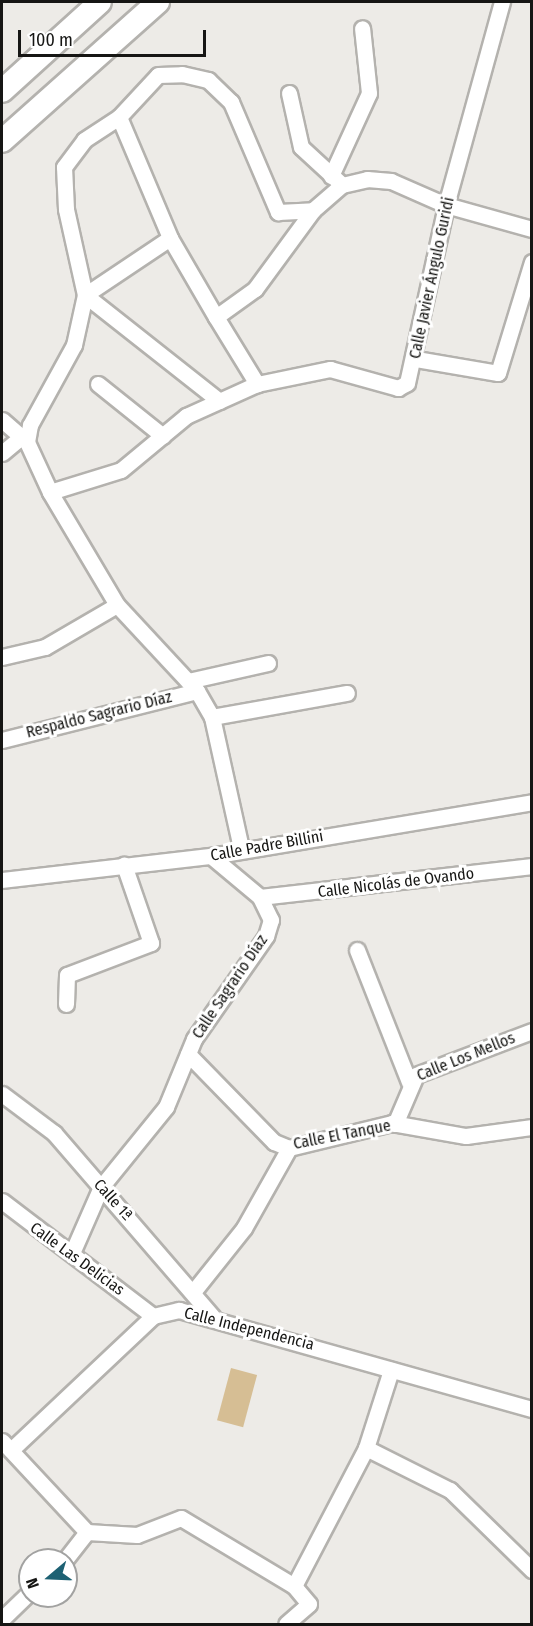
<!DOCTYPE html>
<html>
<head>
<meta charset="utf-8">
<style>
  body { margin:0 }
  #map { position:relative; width:533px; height:1626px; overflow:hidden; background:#edebe7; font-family:"Fira Sans Condensed",sans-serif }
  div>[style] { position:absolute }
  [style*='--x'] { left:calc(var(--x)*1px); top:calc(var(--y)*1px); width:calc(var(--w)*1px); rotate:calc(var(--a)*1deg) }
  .green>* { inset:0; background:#d6be94; transform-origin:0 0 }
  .roads { filter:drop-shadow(2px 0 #b4b2ae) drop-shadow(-2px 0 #b4b2ae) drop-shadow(0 2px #b4b2ae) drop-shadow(0 -2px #b4b2ae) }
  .minor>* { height:15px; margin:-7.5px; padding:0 7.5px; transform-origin:7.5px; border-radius:7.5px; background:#fff }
  .highway>* { height:22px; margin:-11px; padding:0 11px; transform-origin:11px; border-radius:11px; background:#fff }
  span { translate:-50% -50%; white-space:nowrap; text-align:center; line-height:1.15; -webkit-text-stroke:6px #fff; paint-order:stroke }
  .street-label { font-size:16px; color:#161614 }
  .frame { position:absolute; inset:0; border:3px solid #161614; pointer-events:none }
  .north { position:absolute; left:18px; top:1548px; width:60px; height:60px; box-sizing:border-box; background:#fff; border:2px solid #a2a2a1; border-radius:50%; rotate:251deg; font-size:16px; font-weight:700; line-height:24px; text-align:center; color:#161614 }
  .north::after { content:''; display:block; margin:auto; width:21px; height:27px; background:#1d6173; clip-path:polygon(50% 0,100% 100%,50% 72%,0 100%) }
  .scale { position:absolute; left:18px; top:30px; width:188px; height:27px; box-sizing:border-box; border:3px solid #161614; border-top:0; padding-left:8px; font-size:18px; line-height:21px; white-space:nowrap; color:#161614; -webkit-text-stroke:4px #fff; paint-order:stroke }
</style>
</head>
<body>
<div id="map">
  <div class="green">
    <div style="left:231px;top:1368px;width:27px;height:54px;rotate:15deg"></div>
  </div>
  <div class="roads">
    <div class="minor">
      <div style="--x:289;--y:93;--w:55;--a:77.5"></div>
      <div style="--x:301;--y:147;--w:52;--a:42.6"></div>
      <div style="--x:119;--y:117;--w:131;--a:67.1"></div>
      <div style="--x:170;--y:238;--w:91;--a:59.8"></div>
      <div style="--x:216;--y:317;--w:48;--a:-35.7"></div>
      <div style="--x:255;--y:289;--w:98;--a:-53.7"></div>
      <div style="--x:331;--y:176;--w:91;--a:-65.4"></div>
      <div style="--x:369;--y:93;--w:65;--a:-96.1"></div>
      <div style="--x:170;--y:238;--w:102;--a:146.2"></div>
      <div style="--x:85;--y:295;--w:171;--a:38.3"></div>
      <div style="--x:216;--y:317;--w:79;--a:58.5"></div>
      <div style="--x:416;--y:359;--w:83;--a:9.7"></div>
      <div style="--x:498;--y:373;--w:116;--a:-73"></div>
      <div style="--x:98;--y:384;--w:83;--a:38.7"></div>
      <div style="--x:2;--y:420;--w:33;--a:41"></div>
      <div style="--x:2;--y:453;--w:25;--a:-40"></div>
      <div style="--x:50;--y:492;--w:74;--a:-17.2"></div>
      <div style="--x:121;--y:470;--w:85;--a:-39.7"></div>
      <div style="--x:186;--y:416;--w:78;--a:-24.3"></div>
      <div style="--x:257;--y:384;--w:75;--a:-11.6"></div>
      <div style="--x:330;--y:369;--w:71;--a:15.6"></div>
      <div style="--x:398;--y:388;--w:10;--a:-29"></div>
      <div style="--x:407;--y:383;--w:182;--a:-77.6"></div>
      <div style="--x:446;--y:205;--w:211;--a:-74.6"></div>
      <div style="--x:2;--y:657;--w:44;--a:-13.1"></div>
      <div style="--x:45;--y:647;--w:83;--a:-30.3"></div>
      <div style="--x:188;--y:681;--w:82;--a:-12.7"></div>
      <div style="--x:212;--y:717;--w:137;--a:-10.1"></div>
      <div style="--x:2;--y:740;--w:201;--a:-14.1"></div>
      <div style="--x:241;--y:848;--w:134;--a:-102.5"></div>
      <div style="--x:212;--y:717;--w:30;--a:-120"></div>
      <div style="--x:197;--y:691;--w:117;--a:-132.9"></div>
      <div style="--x:117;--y:605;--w:131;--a:-120.7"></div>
      <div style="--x:50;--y:492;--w:55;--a:-114.7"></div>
      <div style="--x:27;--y:442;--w:17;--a:-80"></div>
      <div style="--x:30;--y:425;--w:91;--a:-61.2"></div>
      <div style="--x:74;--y:345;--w:51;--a:-77.6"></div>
      <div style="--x:85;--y:295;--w:88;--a:-102.5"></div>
      <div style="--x:66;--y:209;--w:42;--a:-92.7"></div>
      <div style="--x:64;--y:167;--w:34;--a:-53"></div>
      <div style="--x:84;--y:140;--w:42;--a:-33.3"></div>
      <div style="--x:119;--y:117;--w:57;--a:-47.1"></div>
      <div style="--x:158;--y:75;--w:24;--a:-2"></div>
      <div style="--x:182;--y:74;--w:27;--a:13"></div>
      <div style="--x:208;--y:80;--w:32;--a:44"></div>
      <div style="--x:231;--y:102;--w:120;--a:66.9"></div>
      <div style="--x:278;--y:212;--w:35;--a:-3"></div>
      <div style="--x:313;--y:210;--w:38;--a:-41"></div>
      <div style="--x:342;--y:185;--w:26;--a:-13"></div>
      <div style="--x:367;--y:179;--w:24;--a:5"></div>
      <div style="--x:391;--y:181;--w:60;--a:23.6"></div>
      <div style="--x:446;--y:205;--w:89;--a:15.6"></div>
      <div style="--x:2;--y:880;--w:210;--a:-6.6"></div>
      <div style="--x:211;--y:856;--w:326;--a:-9.5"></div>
      <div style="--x:260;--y:897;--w:274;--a:-6.5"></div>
      <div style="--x:357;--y:950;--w:142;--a:68.5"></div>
      <div style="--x:66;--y:1004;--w:29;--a:-88"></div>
      <div style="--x:67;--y:975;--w:90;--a:-20.9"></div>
      <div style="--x:151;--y:943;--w:83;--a:-109.1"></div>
      <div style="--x:188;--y:1054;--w:123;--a:45.7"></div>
      <div style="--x:274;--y:1142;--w:16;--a:22"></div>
      <div style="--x:289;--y:1148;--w:106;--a:-13.6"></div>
      <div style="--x:392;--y:1123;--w:75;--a:10"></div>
      <div style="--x:466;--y:1136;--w:67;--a:-7.8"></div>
      <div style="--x:2;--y:1094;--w:65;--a:36.9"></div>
      <div style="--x:54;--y:1133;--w:243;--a:49.2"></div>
      <div style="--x:395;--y:1124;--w:53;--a:-66.8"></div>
      <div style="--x:416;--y:1075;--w:124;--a:-20.8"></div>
      <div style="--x:2;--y:1201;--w:190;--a:37.3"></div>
      <div style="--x:72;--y:1253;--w:72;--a:-66.3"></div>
      <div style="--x:101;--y:1187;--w:103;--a:-50.9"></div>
      <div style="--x:166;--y:1107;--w:74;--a:-67.6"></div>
      <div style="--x:194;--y:1039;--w:126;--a:-55"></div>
      <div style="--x:266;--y:936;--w:17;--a:-73"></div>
      <div style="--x:271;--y:920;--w:25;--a:-116"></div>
      <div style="--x:260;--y:897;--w:64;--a:-140.1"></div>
      <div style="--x:193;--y:1292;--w:82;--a:-51.4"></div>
      <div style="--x:244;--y:1228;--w:92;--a:-60.6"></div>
      <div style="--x:2;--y:1441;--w:125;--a:47"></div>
      <div style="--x:366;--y:1448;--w:94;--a:26.6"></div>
      <div style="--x:450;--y:1490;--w:115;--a:44.3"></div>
      <div style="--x:11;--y:1450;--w:195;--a:-43.3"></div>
      <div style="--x:153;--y:1316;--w:27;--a:-13"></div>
      <div style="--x:179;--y:1310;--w:367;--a:15.7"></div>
      <div style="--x:87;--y:1532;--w:50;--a:3.4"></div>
      <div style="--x:137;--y:1535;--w:47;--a:-21.1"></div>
      <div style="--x:181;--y:1518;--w:132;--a:31"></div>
      <div style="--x:294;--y:1586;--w:23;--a:50"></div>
      <div style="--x:309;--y:1604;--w:30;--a:139"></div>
      <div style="--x:65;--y:1560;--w:36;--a:-52"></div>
      <div style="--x:294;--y:1586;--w:156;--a:-62.4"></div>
      <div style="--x:366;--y:1448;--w:82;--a:-72.2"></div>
      <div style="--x:2;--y:1619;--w:39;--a:-44"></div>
    </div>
    <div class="highway">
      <div style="--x:2;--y:91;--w:132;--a:-42.2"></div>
      <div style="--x:2;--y:141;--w:209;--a:-41.7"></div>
    </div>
  </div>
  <div class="street-label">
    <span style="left:432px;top:278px;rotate:-78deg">Calle Javier Ángulo Guridi</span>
    <span style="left:99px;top:715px;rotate:-14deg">Respaldo Sagrario Díaz</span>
    <span style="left:267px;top:846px;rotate:-10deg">Calle Padre Billini</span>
    <span style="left:396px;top:883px;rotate:-7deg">Calle Nicolás de Ovando</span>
    <span style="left:230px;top:987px;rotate:-56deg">Calle Sagrario Díaz</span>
    <span style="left:466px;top:1057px;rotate:-22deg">Calle Los Mellos</span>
    <span style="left:342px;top:1135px;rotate:-11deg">Calle El Tanque</span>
    <span style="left:113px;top:1200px;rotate:48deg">Calle 1ª</span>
    <span style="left:77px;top:1259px;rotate:36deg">Calle Las Delicias</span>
    <span style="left:249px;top:1329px;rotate:14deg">Calle Independencia</span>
  </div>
  <div class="frame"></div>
  <div class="north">N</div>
  <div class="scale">100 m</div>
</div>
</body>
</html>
